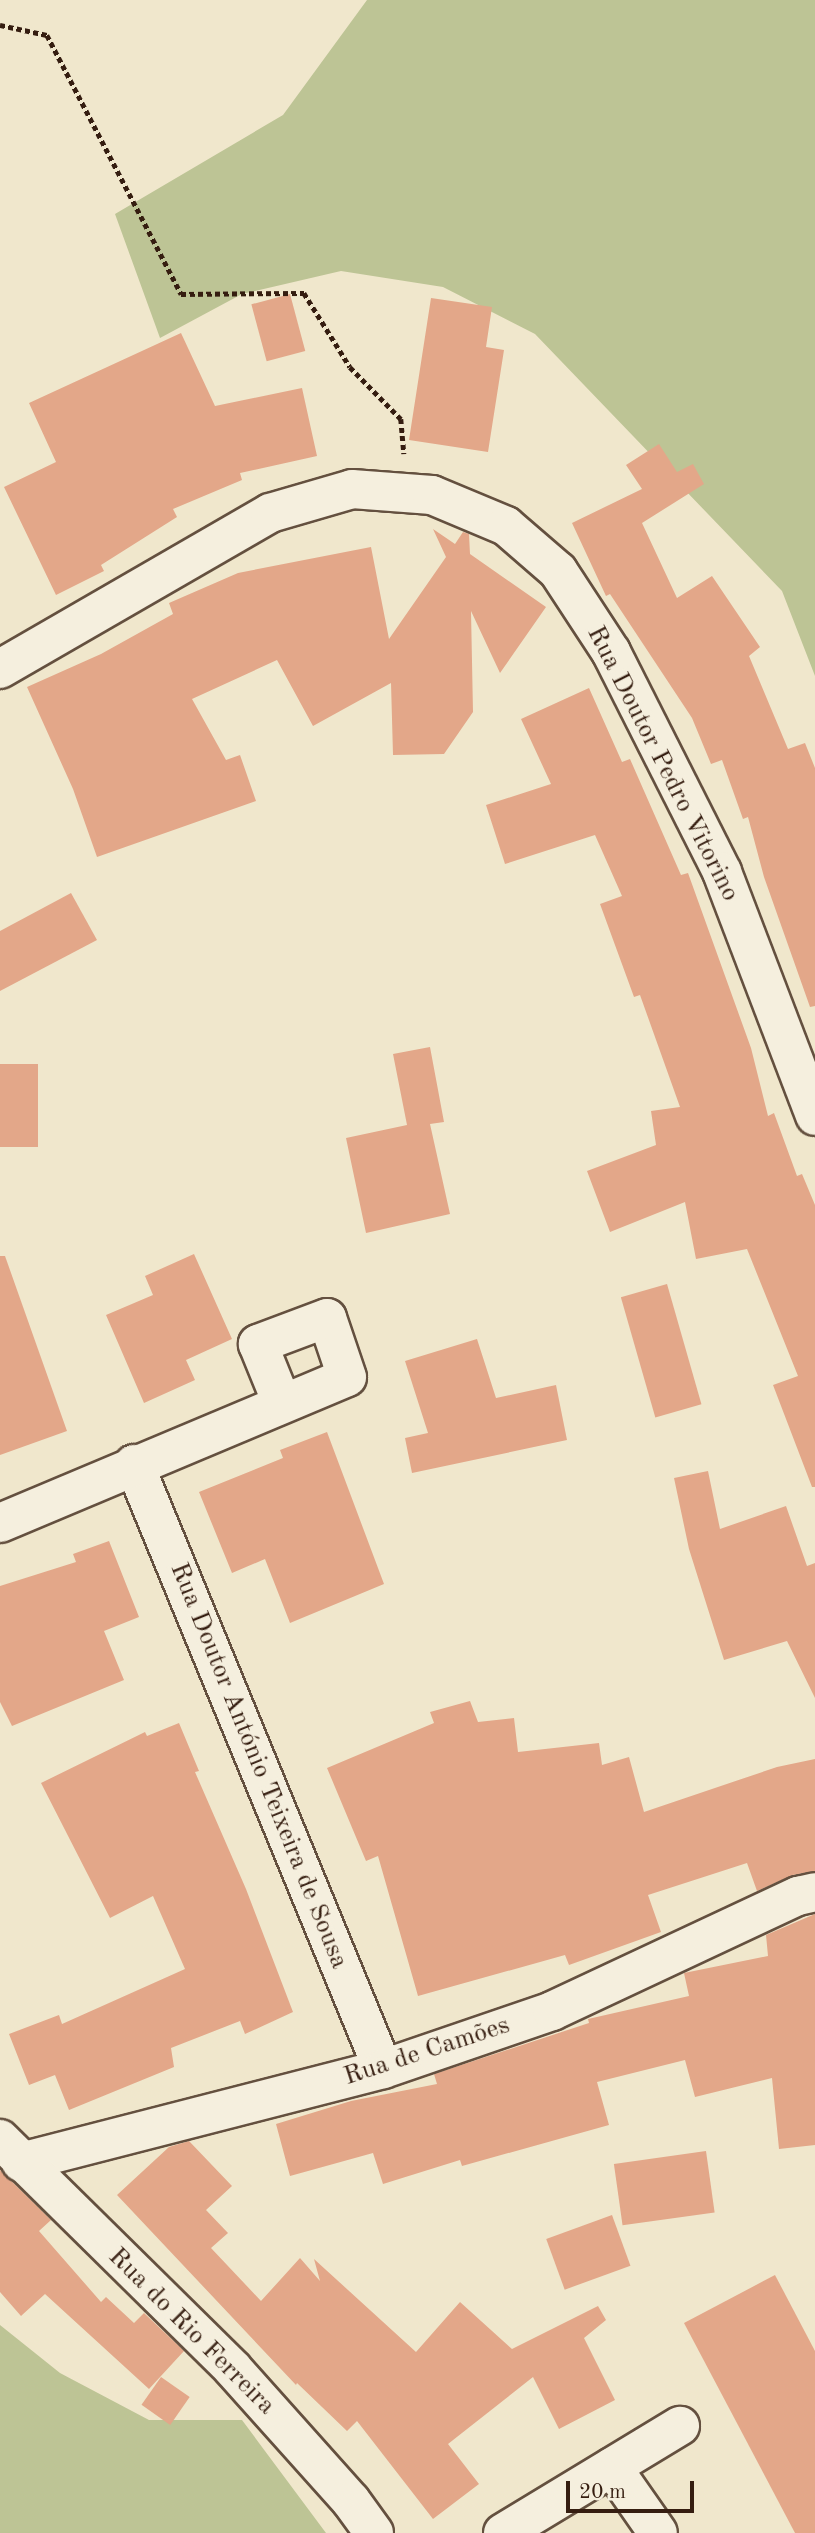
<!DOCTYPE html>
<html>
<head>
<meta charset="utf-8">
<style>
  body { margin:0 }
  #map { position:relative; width:815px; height:2533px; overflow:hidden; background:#f0e7cc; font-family:"Old Standard TT",serif }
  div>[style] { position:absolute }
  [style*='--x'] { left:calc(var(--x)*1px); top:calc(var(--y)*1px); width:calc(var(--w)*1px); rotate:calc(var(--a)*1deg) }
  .green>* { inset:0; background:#bdc495 }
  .building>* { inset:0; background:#e3a789; transform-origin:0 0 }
  .path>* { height:4.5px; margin-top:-2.25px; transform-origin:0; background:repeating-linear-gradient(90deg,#351d10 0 5px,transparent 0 8.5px) }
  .roads { filter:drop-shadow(2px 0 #64503f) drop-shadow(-2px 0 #64503f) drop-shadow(0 2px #64503f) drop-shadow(0 -2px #64503f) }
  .street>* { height:38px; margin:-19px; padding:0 19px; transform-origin:19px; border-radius:19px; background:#f5efde }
  .secondary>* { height:38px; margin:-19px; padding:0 19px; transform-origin:19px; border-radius:19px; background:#f5efde }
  span { translate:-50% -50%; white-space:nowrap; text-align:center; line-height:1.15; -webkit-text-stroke:7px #f5efde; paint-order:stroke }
  .street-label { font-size:26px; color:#351d10 }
  .scale { position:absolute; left:566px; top:2481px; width:128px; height:32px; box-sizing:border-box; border:4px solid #351d10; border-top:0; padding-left:9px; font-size:21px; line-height:24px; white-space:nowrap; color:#351d10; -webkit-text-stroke:5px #f5efde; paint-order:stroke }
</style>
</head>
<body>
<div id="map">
  <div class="green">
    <div style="clip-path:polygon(367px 0,815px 0,815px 676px,782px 591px,535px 334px,443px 287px,341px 271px,242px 294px,160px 338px,115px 214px,283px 115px)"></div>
    <div style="clip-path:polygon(0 2325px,60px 2373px,149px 2420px,242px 2420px,326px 2533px,0 2533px)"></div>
  </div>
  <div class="building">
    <div style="left:290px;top:294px;width:59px;height:40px;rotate:75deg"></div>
    <div style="clip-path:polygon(431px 298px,492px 307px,486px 347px,504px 350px,488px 452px,409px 440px)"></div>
    <div style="clip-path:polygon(181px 333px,215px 406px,302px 388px,317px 456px,240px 473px,242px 480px,173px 509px,177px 517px,101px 565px,104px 571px,56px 595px,4px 487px,56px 462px,29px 403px)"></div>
    <div style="clip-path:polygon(659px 444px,677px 472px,693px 464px,704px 484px,642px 523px,677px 598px,712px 576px,760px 647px,749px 656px,788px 749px,805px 743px,815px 768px,815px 1006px,810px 1007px,764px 877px,748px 817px,743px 819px,722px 760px,711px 764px,692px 718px,610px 594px,606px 596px,572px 523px,642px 489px,626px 465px)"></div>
    <div style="clip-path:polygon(433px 529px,455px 544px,463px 532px,469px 534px,470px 554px,546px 607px,500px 673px,471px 611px,473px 712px,444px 754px,393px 755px,391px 683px,313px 726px,277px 660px,192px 699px,226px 760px,240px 755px,256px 801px,97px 857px,73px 789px,27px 687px,101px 654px,173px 614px,169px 603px,238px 573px,371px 547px,389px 639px,446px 557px)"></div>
    <div style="clip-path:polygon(589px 688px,622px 762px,630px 759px,681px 875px,688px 873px,751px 1048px,768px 1116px,774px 1113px,797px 1176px,802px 1174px,815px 1205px,815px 1487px,812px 1487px,773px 1385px,798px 1376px,747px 1249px,696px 1259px,685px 1202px,610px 1232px,587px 1171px,656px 1145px,651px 1111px,680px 1107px,640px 995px,634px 997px,600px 904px,622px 896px,595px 835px,505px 864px,486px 805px,551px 784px,521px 719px)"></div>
    <div style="clip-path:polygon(71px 893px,97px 940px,0 991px,0 931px)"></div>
    <div style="clip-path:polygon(430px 1047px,444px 1122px,430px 1124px,450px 1214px,366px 1233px,346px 1138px,407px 1125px,393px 1054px)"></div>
    <div style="left:0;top:1064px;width:38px;height:83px"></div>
    <div style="clip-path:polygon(194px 1254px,232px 1339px,186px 1360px,195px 1380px,144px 1403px,106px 1315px,153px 1295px,145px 1276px)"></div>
    <div style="clip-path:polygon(0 1256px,5px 1256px,67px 1431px,0 1455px)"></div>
    <div style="left:667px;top:1284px;width:125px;height:48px;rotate:74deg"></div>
    <div style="clip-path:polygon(477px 1339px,496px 1398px,556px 1385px,567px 1440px,412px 1473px,405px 1438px,428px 1433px,405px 1361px)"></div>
    <div style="clip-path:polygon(327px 1432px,384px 1584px,290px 1623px,265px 1559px,232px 1573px,199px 1492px,283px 1458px,280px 1450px)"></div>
    <div style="clip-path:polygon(708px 1471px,720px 1529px,786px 1506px,807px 1566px,815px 1563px,815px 1698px,787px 1641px,724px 1660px,689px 1549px,674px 1478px)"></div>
    <div style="clip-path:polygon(109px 1541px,139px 1617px,104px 1631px,124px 1680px,12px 1726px,0 1702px,0 1586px,76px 1562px,73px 1554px)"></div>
    <div style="clip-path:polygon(470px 1701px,478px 1722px,514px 1718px,518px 1752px,599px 1743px,602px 1765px,629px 1757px,644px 1812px,777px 1767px,815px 1759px,815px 1871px,793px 1875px,757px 1891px,747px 1863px,648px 1895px,661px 1932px,569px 1965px,565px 1955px,418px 1996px,378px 1856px,366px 1861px,327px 1768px,434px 1723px,430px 1712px)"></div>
    <div style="clip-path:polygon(179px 1723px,199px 1771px,195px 1772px,246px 1889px,293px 2012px,245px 2034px,240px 2021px,171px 2048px,174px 2067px,69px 2110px,55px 2075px,29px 2085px,9px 2034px,59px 2015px,62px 2024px,185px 1969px,153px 1896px,110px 1918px,41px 1783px,145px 1732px,147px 1736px)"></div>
    <div style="clip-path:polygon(815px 1914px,815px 2145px,779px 2149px,772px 2078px,695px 2097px,685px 2060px,597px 2082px,609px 2125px,462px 2166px,460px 2160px,383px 2184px,373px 2153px,290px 2176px,276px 2124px,351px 2101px,437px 2084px,434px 2074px,589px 2023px,588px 2019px,689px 1996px,684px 1973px,768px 1956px,766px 1935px)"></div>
    <div style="clip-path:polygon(189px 2141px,232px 2186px,206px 2210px,228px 2233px,211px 2248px,261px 2301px,300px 2258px,320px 2281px,314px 2259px,416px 2352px,460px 2302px,512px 2349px,598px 2306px,606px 2320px,584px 2338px,615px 2400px,559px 2429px,533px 2377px,448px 2444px,479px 2484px,433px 2519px,357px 2421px,347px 2431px,297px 2383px,296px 2385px,117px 2195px,169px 2147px)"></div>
    <div style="left:706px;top:2151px;width:62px;height:93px;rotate:82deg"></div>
    <div style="clip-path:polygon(0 2170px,51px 2220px,39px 2231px,101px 2302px,106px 2297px,134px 2323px,144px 2313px,184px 2351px,149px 2389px,45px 2294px,21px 2316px,0 2292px)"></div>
    <div style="left:612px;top:2215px;width:54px;height:70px;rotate:70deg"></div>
    <div style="clip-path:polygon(775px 2275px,815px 2351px,815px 2533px,795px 2533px,684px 2323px)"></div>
    <div style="left:161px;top:2377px;width:35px;height:34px;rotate:35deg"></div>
  </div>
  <div class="path">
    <div style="--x:0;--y:25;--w:48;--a:12"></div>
    <div style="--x:47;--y:35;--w:292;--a:62.6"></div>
    <div style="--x:181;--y:294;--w:123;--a:-0.5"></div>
    <div style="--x:304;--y:293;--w:87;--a:58.1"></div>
    <div style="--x:350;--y:367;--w:73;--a:45.6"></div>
    <div style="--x:401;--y:419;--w:35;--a:85"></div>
  </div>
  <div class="roads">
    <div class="street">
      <div style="--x:0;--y:669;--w:312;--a:-30"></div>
      <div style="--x:270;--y:513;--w:85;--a:-16.3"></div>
      <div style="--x:352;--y:489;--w:80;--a:4.3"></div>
      <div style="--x:432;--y:495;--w:80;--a:22.7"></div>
      <div style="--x:506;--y:526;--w:69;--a:40.9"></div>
      <div style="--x:558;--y:571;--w:97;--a:56.8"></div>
      <div style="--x:611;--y:652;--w:246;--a:63.2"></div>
      <div style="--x:722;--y:872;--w:261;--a:69.1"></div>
      <div style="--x:134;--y:1464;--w:654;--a:67.63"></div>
      <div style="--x:0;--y:1523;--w:376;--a:-22.8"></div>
      <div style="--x:347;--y:1377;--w:62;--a:-108.7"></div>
      <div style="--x:327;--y:1318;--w:74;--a:159.4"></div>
      <div style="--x:258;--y:1344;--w:64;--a:67.9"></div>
      <div style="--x:21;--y:2162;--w:374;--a:-14.4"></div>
      <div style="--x:383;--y:2069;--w:179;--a:-18.9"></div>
      <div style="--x:552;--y:2011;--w:272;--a:-25.1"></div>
      <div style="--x:798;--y:1896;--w:17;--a:-13"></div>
      <div style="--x:612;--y:2467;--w:80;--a:55.1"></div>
      <div style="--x:503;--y:2533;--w:207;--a:-31.2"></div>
    </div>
    <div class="secondary">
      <div style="--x:0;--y:2139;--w:326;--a:44.6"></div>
      <div style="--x:232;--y:2368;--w:178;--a:48.2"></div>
      <div style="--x:351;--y:2501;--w:39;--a:54"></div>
    </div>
  </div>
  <div class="street-label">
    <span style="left:662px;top:764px;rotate:63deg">Rua Doutor Pedro Vitorino</span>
    <span style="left:258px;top:1766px;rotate:68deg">Rua Doutor António Teixeira de Sousa</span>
    <span style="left:427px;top:2052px;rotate:-18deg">Rua de Camões</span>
    <span style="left:191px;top:2332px;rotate:45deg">Rua do Rio Ferreira</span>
  </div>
  <div class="scale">20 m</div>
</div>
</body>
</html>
